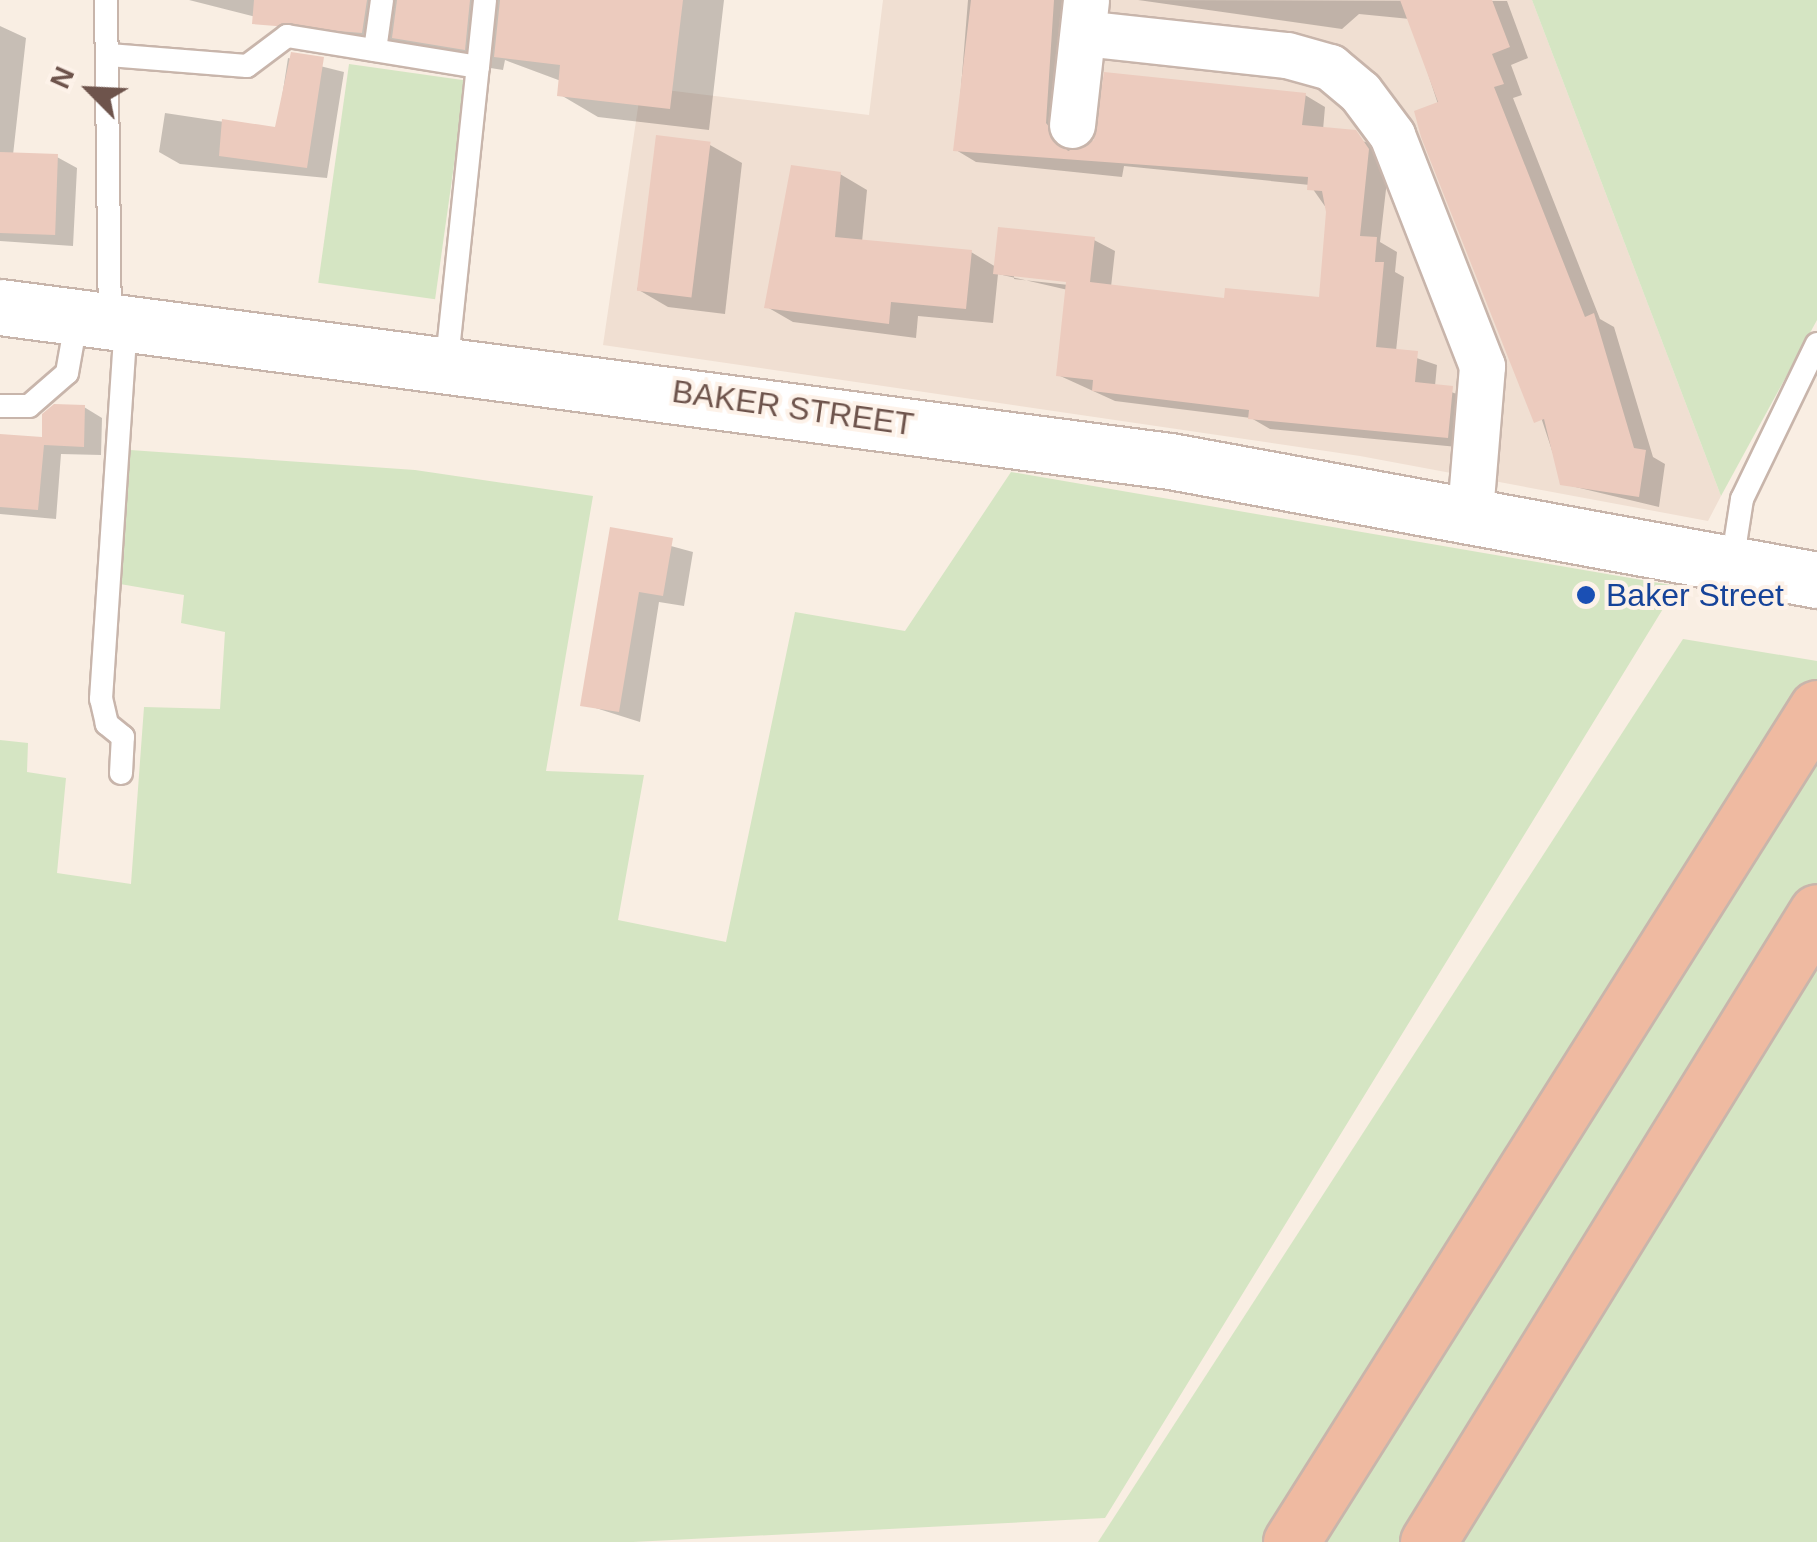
<!DOCTYPE html>
<html>
<head>
<meta charset="utf-8">
<style>
  body { margin:0 }
  #map { position:relative; width:1817px; height:1542px; overflow:hidden; background:#f9eee3; font-family:Helvetica,sans-serif }
  div>[style] { position:absolute }
  [style*='--x'] { left:calc(var(--x)*1px); top:calc(var(--y)*1px); width:calc(var(--w)*1px); rotate:calc(var(--a)*1deg) }
  .residential>* { inset:0; background:#f0dfd2 }
  .green>* { inset:0; background:#d5e5c3; transform-origin:0 0 }
  .shadow>* { inset:0; background:#0003 }
  .building>* { inset:0; background:#eccbbe; transform-origin:0 0 }
  .roads { filter:drop-shadow(2px 0 #c8b5ab) drop-shadow(-2px 0 #c8b5ab) drop-shadow(0 2px #c8b5ab) drop-shadow(0 -2px #c8b5ab) }
  .service>* { height:22px; margin:-11px; padding:0 11px; transform-origin:11px; border-radius:11px; background:#fff }
  .minor>* { height:45px; margin:-22.5px; padding:0 22.5px; transform-origin:22.5px; border-radius:22.5px; background:#fff }
  .secondary>* { height:55px; margin:-27.5px; padding:0 27.5px; transform-origin:27.5px; border-radius:27.5px; background:#fff }
  .trunk>* { height:55px; margin:-27.5px; padding:0 27.5px; transform-origin:27.5px; border-radius:27.5px; background:#efbaa1 }
  .dots>* { width:28px; height:28px; translate:-50% -50%; box-sizing:border-box; border:5px solid #fdf2e9; border-radius:50% }
  span { translate:-50% -50%; white-space:nowrap; text-align:center; line-height:1.15; -webkit-text-stroke:8px #fdf2e9; paint-order:stroke }
  .street-label { font-size:32px; color:#6e544c }
  .transit-label { font-size:32px; color:#164399 }
  .left { translate:0 -50%; text-align:left }
  .north { position:absolute; left:40px; top:40px; width:100px; height:100px; -webkit-text-stroke:8px #fdf2e9; paint-order:stroke; rotate:294deg; font-size:28px; font-weight:700; line-height:40px; text-align:center; color:#6e544c }
  .north::after { content:''; display:block; margin:auto; width:35px; height:45px; background:#6e544c; clip-path:polygon(50% 0,100% 100%,50% 72%,0 100%) }
</style>
</head>
<body>
<div id="map">
  <div class="residential">
    <div style="clip-path:polygon(883px 0,1532px 0,1721px 496px,1708px 521px,1360px 456px,603px 345px,641px 87px,869px 115px)"></div>
  </div>
  <div class="green">
    <div style="clip-path:polygon(1532px 0,1817px 0,1817px 320px,1721px 496px)"></div>
    <div style="left:349px;top:64px;width:118px;height:221px;rotate:8deg"></div>
    <div style="clip-path:polygon(130px 450px,415px 470px,593px 496px,546px 771px,644px 775px,618px 920px,726px 942px,795px 612px,905px 631px,1011px 472px,1677px 586px,1105px 1518px,633px 1542px,0 1542px,0 740px,28px 743px,27px 772px,66px 778px,57px 873px,131px 884px,144px 707px,220px 709px,225px 632px,181px 623px,184px 595px,120px 584px)"></div>
    <div style="clip-path:polygon(1683px 639px,1817px 661px,1817px 1542px,1098px 1542px)"></div>
  </div>
  <div class="shadow">
    <div style="clip-path:polygon(189px 0,724px 0,709px 130px,598px 117px,559px 94px,561px 81px,505px 60px,503px 70px,434px 59px,403px 42px,401px 54px)"></div>
    <div style="clip-path:polygon(evenodd,968px 0,1076px 0,1071px 147px,1305px 95px,1325px 107px,1323px 130px,1376px 145px,1389px 163px,1380px 242px,1397px 252px,1395px 272px,1404px 277px,1396px 351px,1437px 365px,1435px 386px,1473px 400px,1468px 448px,1270px 429px,1251px 418px,1115px 401px,1058px 375px,1068px 290px,998px 274px,993px 323px,918px 316px,916px 338px,793px 322px,767px 307px,840px 174px,867px 190px,862px 242px,971px 252px,996px 267px,1094px 240px,1115px 251px,1111px 287px,1226px 301px,1322px 299px,1329px 212px,1310px 185px,1124px 166px,1122px 177px,976px 162px,956px 150px,968px 0,1014px 274px,1079px 281px,1078px 286px,1014px 279px,1014px 274px)"></div>
    <div style="clip-path:polygon(1138px 0,1507px 1px,1528px 58px,1511px 65px,1522px 95px,1513px 98px,1600px 319px,1614px 327px,1653px 457px,1665px 464px,1659px 507px,1563px 484px,1410px 19px,1359px 14px,1342px 29px)"></div>
    <div style="clip-path:polygon(0 26px,26px 38px,13px 155px,57px 157px,77px 168px,73px 246px,0 241px)"></div>
    <div style="clip-path:polygon(288px 58px,344px 72px,327px 178px,180px 164px,159px 152px,165px 113px,277px 130px)"></div>
    <div style="clip-path:polygon(710px 145px,742px 163px,725px 314px,668px 307px,637px 289px)"></div>
    <div style="clip-path:polygon(84px 407px,102px 418px,101px 455px,61px 454px,56px 519px,0 514px,0 451px,44px 440px)"></div>
    <div style="clip-path:polygon(612px 530px,693px 552px,684px 606px,659px 602px,640px 722px,583px 704px)"></div>
  </div>
  <div class="building">
    <div style="clip-path:polygon(254px 0,367px 0,362px 33px,252px 24px)"></div>
    <div style="clip-path:polygon(397px 0,470px 0,465px 50px,392px 38px)"></div>
    <div style="clip-path:polygon(500px 0,683px 0,670px 109px,557px 96px,560px 65px,494px 57px)"></div>
    <div style="clip-path:polygon(971px 0,1054px 0,1046px 123px,1068px 151px,1094px 140px,1104px 72px,1306px 93px,1302px 125px,1356px 130px,1369px 149px,1360px 236px,1377px 237px,1375px 262px,1384px 262px,1376px 347px,1418px 351px,1415px 382px,1453px 386px,1448px 438px,1248px 419px,1249px 410px,1092px 391px,1093px 380px,1056px 376px,1066px 282px,993px 274px,998px 227px,1095px 237px,1090px 282px,1224px 298px,1225px 288px,1319px 297px,1326px 212px,1322px 191px,1307px 190px,1308px 177px,953px 151px)"></div>
    <div style="clip-path:polygon(1400px 0,1492px 0,1510px 47px,1492px 54px,1504px 84px,1494px 87px,1585px 317px,1594px 313px,1634px 448px,1646px 450px,1639px 497px,1560px 485px,1544px 419px,1534px 423px,1421px 137px,1414px 111px,1438px 102px)"></div>
    <div style="clip-path:polygon(291px 52px,324px 57px,307px 168px,219px 156px,222px 119px,275px 127px)"></div>
    <div style="left:656px;top:135px;width:55px;height:157px;rotate:7deg"></div>
    <div style="left:0;top:152px;width:58px;height:81px;rotate:2deg"></div>
    <div style="clip-path:polygon(791px 165px,841px 172px,835px 237px,972px 250px,966px 309px,891px 302px,889px 324px,764px 308px)"></div>
    <div style="clip-path:polygon(54px 404px,85px 405px,84px 447px,44px 445px,38px 510px,0 507px,0 434px,42px 437px,42px 414px)"></div>
    <div style="clip-path:polygon(610px 527px,673px 538px,663px 596px,639px 592px,619px 712px,580px 706px)"></div>
  </div>
  <div class="roads">
    <div class="service">
      <div style="--x:106;--y:0;--w:317;--a:89.3"></div>
      <div style="--x:375;--y:50;--w:50;--a:-82"></div>
      <div style="--x:109;--y:55;--w:138;--a:4.6"></div>
      <div style="--x:247;--y:66;--w:50;--a:-36.9"></div>
      <div style="--x:287;--y:36;--w:193;--a:9.2"></div>
      <div style="--x:478;--y:67;--w:67;--a:-84"></div>
      <div style="--x:447;--y:360;--w:295;--a:-84"></div>
      <div style="--x:0;--y:406;--w:29;--a:0"></div>
      <div style="--x:29;--y:406;--w:50;--a:-41"></div>
      <div style="--x:67;--y:373;--w:57;--a:-79.9"></div>
      <div style="--x:1732;--y:563;--w:65;--a:-81.1"></div>
      <div style="--x:1742;--y:499;--w:172;--a:-64.2"></div>
      <div style="--x:121;--y:773;--w:36;--a:-87"></div>
      <div style="--x:123;--y:737;--w:21;--a:-141"></div>
      <div style="--x:107;--y:724;--w:26;--a:-103"></div>
      <div style="--x:101;--y:699;--w:379;--a:-86.2"></div>
    </div>
    <div class="minor">
      <div style="--x:1083;--y:33;--w:205;--a:6.2"></div>
      <div style="--x:1287;--y:55;--w:45;--a:15.6"></div>
      <div style="--x:1330;--y:67;--w:39;--a:40"></div>
      <div style="--x:1360;--y:92;--w:54;--a:53.3"></div>
      <div style="--x:1392;--y:135;--w:248;--a:68.7"></div>
      <div style="--x:1482;--y:366;--w:147;--a:94.7"></div>
      <div style="--x:1072;--y:125;--w:126;--a:-83.6"></div>
    </div>
    <div class="secondary">
      <div style="--x:0;--y:307;--w:1180;--a:7.5"></div>
      <div style="--x:1170;--y:461;--w:658;--a:10.42"></div>
    </div>
    <div class="trunk">
      <div style="--x:1291;--y:1542;--w:986;--a:-57.76"></div>
      <div style="--x:1428;--y:1542;--w:740;--a:-58.31"></div>
    </div>
  </div>
  <div class="dots">
    <div style="left:1586px;top:595px;background:#1a4fb4"></div>
  </div>
  <div class="street-label">
    <span style="left:793px;top:408px;rotate:8deg">BAKER STREET</span>
  </div>
  <div class="transit-label">
    <span class="left" style="left:1606px;top:595px">Baker Street</span>
  </div>
  <div class="north">N</div>
</div>
</body>
</html>
